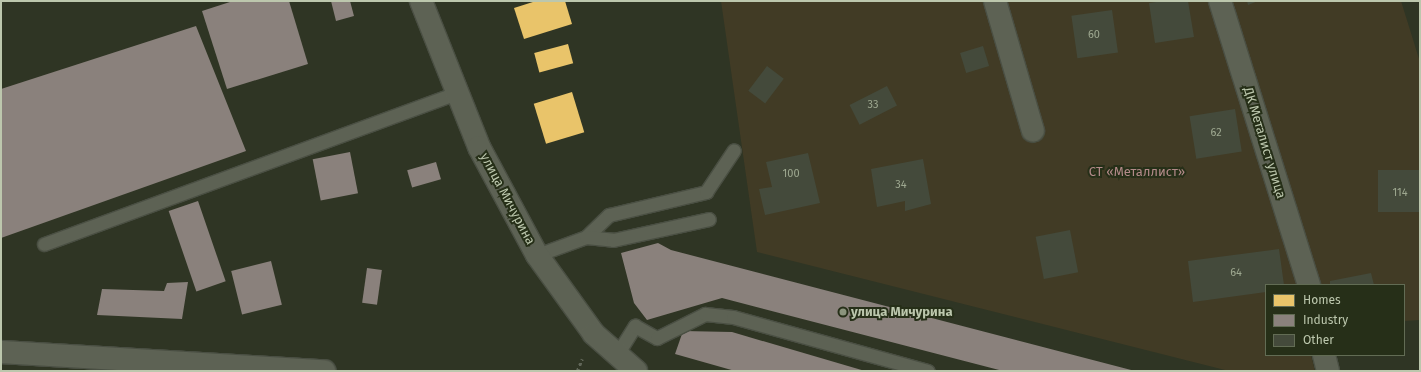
<!DOCTYPE html>
<html>
<head>
<meta charset="utf-8">
<style>
  body { margin:0 }
  #map { position:relative; width:1421px; height:372px; overflow:hidden; background:#2f3524; font-family:"Fira Sans",sans-serif }
  div>[style] { position:absolute }
  [style*='--x'] { left:calc(var(--x)*1px); top:calc(var(--y)*1px); width:calc(var(--w)*1px); rotate:calc(var(--a)*1deg) }
  .green>* { inset:0; background:#413b25 }
  .homes>* { inset:0; background:#e9c46a; transform-origin:0 0 }
  .industry>* { inset:0; background:#8a817c; transform-origin:0 0 }
  .building>* { inset:0; background:#444a3b; transform-origin:0 0 }
  .path>* { height:2.5px; margin-top:-1.25px; transform-origin:0; background:repeating-linear-gradient(90deg,#616658 0 3px,transparent 0 6px) }
  .roads { filter:drop-shadow(1px 0 #4a4f43) drop-shadow(-1px 0 #4a4f43) drop-shadow(0 1px #4a4f43) drop-shadow(0 -1px #4a4f43) }
  .service>* { height:13px; margin:-6.5px; padding:0 6.5px; transform-origin:6.5px; border-radius:6.5px; background:#5d6254 }
  .minor>* { height:22px; margin:-11px; padding:0 11px; transform-origin:11px; border-radius:11px; background:#5d6254 }
  .tertiary>* { height:22px; margin:-11px; padding:0 11px; transform-origin:11px; border-radius:11px; background:#5d6254 }
  .dots>* { width:11px; height:11px; translate:-50% -50%; box-sizing:border-box; border:2px solid #262f18; border-radius:50% }
  span { translate:-50% -50%; white-space:nowrap; text-align:center; line-height:1.15; -webkit-text-stroke:4px #262f18; paint-order:stroke }
  .number-label { font-size:11px; color:#9ea890 }
  .number-label span { -webkit-text-stroke-width:0 }
  .street-label { font-size:13px; color:#bcc7ad }
  .park-label { font-size:13px; color:#b38a89 }
  .poi-label { font-size:13px; color:#bcc7ad; font-weight:700 }
  .left { translate:0 -50%; text-align:left }
  .frame { position:absolute; inset:0; border:2px solid #bcc7ad; pointer-events:none }
  .legend { position:absolute; left:1265px; top:284px; width:140px; height:72px; box-sizing:border-box; background:#262f18; border:1px solid #626c54; margin:0; padding:5px 7px; list-style:none; font-size:12px; color:#bcc7ad }
  .legend li { display:flex; align-items:center; gap:8px; height:20px }
  .legend b { width:20px; border:1px solid #626c54 }
</style>
</head>
<body>
<div id="map">
  <div class="green">
    <div style="clip-path:polygon(721px 1px,1401px 1px,1420px 62px,1420px 320px,1404px 321px,1404px 285px,1266px 285px,1266px 355px,1311px 355px,1315px 371px,1229px 371px,757px 252px)"></div>
  </div>
  <div class="homes">
    <div style="clip-path:polygon(536px 1px,565px 1px,572px 24px,524px 39px,514px 8px)"></div>
    <div style="left:568px;top:44px;width:20px;height:35px;rotate:75deg"></div>
    <div style="left:572px;top:92px;width:42px;height:40px;rotate:73deg"></div>
  </div>
  <div class="industry">
    <div style="clip-path:polygon(233px 1px,289px 1px,308px 64px,227px 89px,202px 11px)"></div>
    <div style="clip-path:polygon(331px 1px,350px 1px,354px 16px,336px 21px)"></div>
    <div style="clip-path:polygon(196px 26px,246px 151px,1px 238px,1px 89px)"></div>
    <div style="left:350px;top:152px;width:42px;height:38px;rotate:79deg"></div>
    <div style="left:436px;top:162px;width:18px;height:30px;rotate:74deg"></div>
    <div style="left:198px;top:201px;width:85px;height:31px;rotate:71deg"></div>
    <div style="clip-path:polygon(658px 243px,671px 250px,1135px 371px,1003px 371px,722px 298px,647px 320px,634px 303px,621px 253px)"></div>
    <div style="left:271px;top:261px;width:45px;height:41px;rotate:76deg"></div>
    <div style="left:367px;top:268px;width:15px;height:35px;rotate:8deg"></div>
    <div style="clip-path:polygon(188px 282px,182px 319px,97px 315px,102px 289px,164px 291px,167px 283px)"></div>
    <div style="clip-path:polygon(683px 331px,732px 332px,865px 371px,735px 371px,675px 354px)"></div>
  </div>
  <div class="building">
    <div style="clip-path:polygon(1163px 1px,1188px 1px,1194px 37px,1155px 43px,1149px 3px)"></div>
    <div style="clip-path:polygon(1247px 1px,1258px 1px,1248px 5px)"></div>
    <div style="left:1112px;top:10px;width:43px;height:41px;rotate:82deg"></div>
    <div style="left:983px;top:46px;width:21px;height:24px;rotate:73deg"></div>
    <div style="left:767px;top:66px;width:21px;height:31px;rotate:37deg"></div>
    <div style="left:887px;top:86px;width:22px;height:42px;rotate:63deg"></div>
    <div style="left:1235px;top:109px;width:43px;height:46px;rotate:81deg"></div>
    <div style="clip-path:polygon(808px 153px,820px 203px,765px 215px,759px 189px,772px 187px,766px 162px)"></div>
    <div style="clip-path:polygon(923px 159px,931px 204px,905px 211px,905px 201px,877px 207px,871px 169px)"></div>
    <div style="left:1420px;top:170px;width:42px;height:42px;rotate:90deg"></div>
    <div style="left:1070px;top:230px;width:43px;height:35px;rotate:79deg"></div>
    <div style="clip-path:polygon(1279px 249px,1284px 285px,1266px 285px,1266px 292px,1193px 302px,1188px 261px)"></div>
    <div style="clip-path:polygon(1371px 273px,1374px 285px,1330px 285px,1330px 281px)"></div>
  </div>
  <div class="path">
    <div style="--x:577;--y:371;--w:13;--a:-67"></div>
  </div>
  <div class="roads">
    <div class="service">
      <div style="--x:586;--y:237;--w:32;--a:-44"></div>
      <div style="--x:609;--y:215;--w:100;--a:-13.3"></div>
      <div style="--x:706;--y:192;--w:50;--a:-56.3"></div>
      <div style="--x:44;--y:244;--w:439;--a:-20.1"></div>
      <div style="--x:537;--y:255;--w:52;--a:-20.2"></div>
      <div style="--x:586;--y:237;--w:27;--a:6"></div>
      <div style="--x:613;--y:240;--w:98;--a:-12.3"></div>
      <div style="--x:616;--y:356;--w:36;--a:-58"></div>
      <div style="--x:635;--y:326;--w:25;--a:29"></div>
      <div style="--x:657;--y:338;--w:54;--a:-26.6"></div>
      <div style="--x:705;--y:314;--w:28;--a:6"></div>
      <div style="--x:733;--y:317;--w:202;--a:15.5"></div>
    </div>
    <div class="minor">
      <div style="--x:995;--y:1;--w:135;--a:73.7"></div>
      <div style="--x:1220;--y:1;--w:298;--a:72.6"></div>
      <div style="--x:1;--y:352;--w:324;--a:3.4"></div>
      <div style="--x:1324;--y:355;--w:16;--a:76"></div>
    </div>
    <div class="tertiary">
      <div style="--x:421;--y:1;--w:157;--a:68.3"></div>
      <div style="--x:479;--y:147;--w:123;--a:61.8"></div>
      <div style="--x:537;--y:255;--w:97;--a:54.2"></div>
      <div style="--x:594;--y:334;--w:56;--a:41.4"></div>
    </div>
  </div>
  <div class="dots">
    <div style="left:843px;top:312px;background:#8b947d"></div>
  </div>
  <div class="number-label">
    <span style="left:1094px;top:35px">60</span>
    <span style="left:873px;top:105px">33</span>
    <span style="left:1216px;top:133px">62</span>
    <span style="left:791px;top:174px">100</span>
    <span style="left:901px;top:185px">34</span>
    <span style="left:1400px;top:193px">114</span>
    <span style="left:1236px;top:273px">64</span>
  </div>
  <div class="street-label">
    <span style="left:1264px;top:143px;rotate:73deg">ДК Металист улица</span>
    <span style="left:507px;top:199px;rotate:62deg">улица Мичурина</span>
  </div>
  <div class="park-label">
    <span style="left:1137px;top:172px">СТ «Металлист»</span>
  </div>
  <div class="poi-label">
    <span class="left" style="left:851px;top:312px">улица Мичурина</span>
  </div>
  <div class="frame"></div>
  <ul class="legend">
  <li><b style="height:11px;background:#e9c46a"></b>Homes</li>
  <li><b style="height:11px;background:#8a817c"></b>Industry</li>
  <li><b style="height:11px;background:#444a3b"></b>Other</li>
  </ul>
</div>
</body>
</html>
